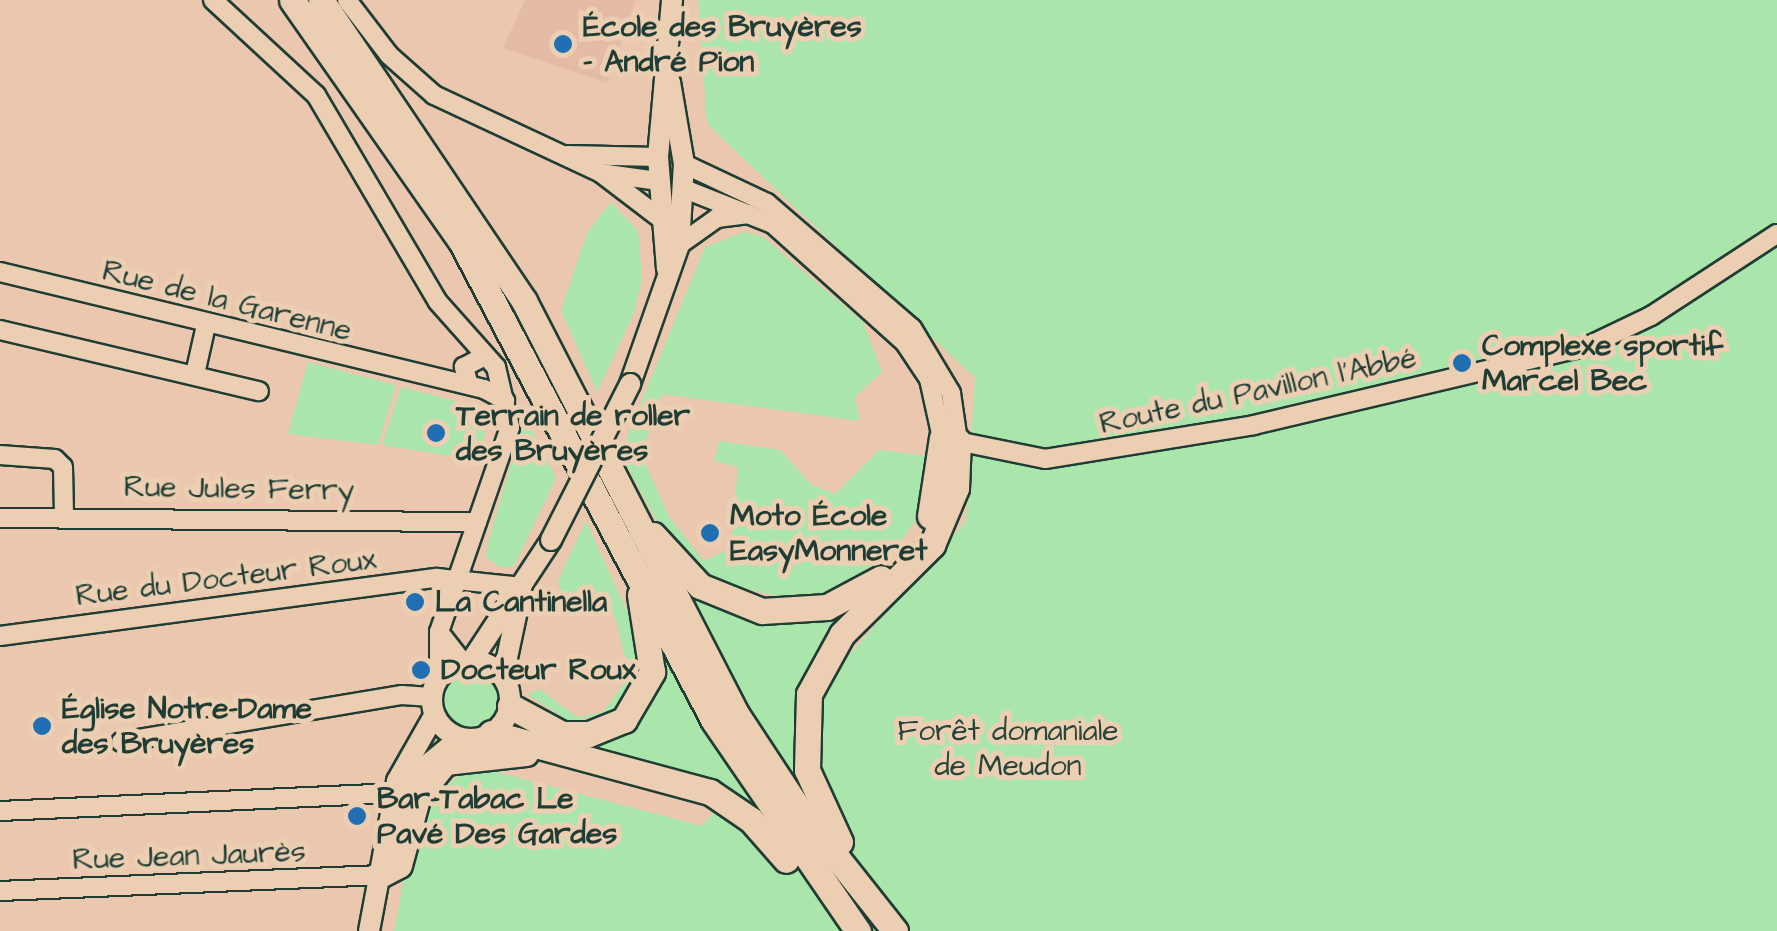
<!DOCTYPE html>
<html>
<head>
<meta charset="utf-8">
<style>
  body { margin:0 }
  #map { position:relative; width:1777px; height:931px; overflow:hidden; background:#eac7ae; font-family:"Architects Daughter",sans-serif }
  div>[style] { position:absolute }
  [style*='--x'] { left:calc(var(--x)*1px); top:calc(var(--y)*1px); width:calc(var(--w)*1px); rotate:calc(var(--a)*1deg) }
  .built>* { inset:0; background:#e4bba7 }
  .green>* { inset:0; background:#aae6ac }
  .round { border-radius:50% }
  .roads { filter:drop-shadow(2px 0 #1f3d34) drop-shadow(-2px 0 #1f3d34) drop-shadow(0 2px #1f3d34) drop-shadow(0 -2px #1f3d34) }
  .minor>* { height:18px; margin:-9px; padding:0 9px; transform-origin:9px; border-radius:9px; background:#eccfb2 }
  .major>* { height:20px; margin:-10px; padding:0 10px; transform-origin:10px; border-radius:10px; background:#eccfb2 }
  .major>.ring { margin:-10px; padding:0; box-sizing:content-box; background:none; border:20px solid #eccfb2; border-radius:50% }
  .highway>* { height:25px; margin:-12.5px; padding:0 12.5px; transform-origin:12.5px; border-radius:12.5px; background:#eccfb2 }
  .bridges { filter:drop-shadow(2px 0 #1f3d34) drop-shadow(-2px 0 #1f3d34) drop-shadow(0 2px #1f3d34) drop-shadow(0 -2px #1f3d34) }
  .major-bridge>* { height:20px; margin:-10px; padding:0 10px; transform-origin:10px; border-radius:10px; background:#eccfb2 }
  .dots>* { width:28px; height:28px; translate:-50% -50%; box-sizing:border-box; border:5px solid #eccfb2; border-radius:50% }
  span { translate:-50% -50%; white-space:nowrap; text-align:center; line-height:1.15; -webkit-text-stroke:10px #eccfb2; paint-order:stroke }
  .poi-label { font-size:30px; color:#1f3d34; font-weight:700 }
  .left { translate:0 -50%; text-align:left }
  .street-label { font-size:30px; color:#1f3d34 }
  .park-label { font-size:30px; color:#26453a }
</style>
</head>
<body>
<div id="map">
  <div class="built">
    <div style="clip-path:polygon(525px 0,636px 0,607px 83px,503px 48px)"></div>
  </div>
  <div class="green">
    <div style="clip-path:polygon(698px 0,1777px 0,1777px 931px,394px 931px,416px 813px,470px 765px,702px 826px,728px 795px,565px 745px,635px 723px,658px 690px,658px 648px,739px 782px,771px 746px,665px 568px,723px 609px,863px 600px,815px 655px,798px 714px,966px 521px,975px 378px,707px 124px)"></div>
    <div style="clip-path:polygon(611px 202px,638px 231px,642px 277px,634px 313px,597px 392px,561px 310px,588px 231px)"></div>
    <div style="clip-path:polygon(744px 232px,762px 236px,863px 322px,882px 372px,855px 397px,860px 421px,662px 394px,641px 454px,669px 517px,704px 561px,730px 548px,738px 467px,714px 461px,719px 441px,780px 450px,812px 485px,835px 494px,879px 450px,928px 456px,920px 513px,891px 556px,829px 595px,797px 601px,717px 582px,667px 539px,620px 454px,705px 247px)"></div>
    <div style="clip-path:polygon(308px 362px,396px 385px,378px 445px,288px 434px)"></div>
    <div style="clip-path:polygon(401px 387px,482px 408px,490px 421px,475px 460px,382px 445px)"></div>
    <div style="clip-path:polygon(525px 416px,556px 478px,514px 566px,501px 568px,486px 557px,488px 543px)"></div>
    <div style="clip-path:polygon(586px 521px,643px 646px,643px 667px,618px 710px,570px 722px,527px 694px,540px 689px,577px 717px,603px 712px,629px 676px,615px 617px,561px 594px,558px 580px)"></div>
    <div class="round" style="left:440px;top:669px;width:62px;height:62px"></div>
  </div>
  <div class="roads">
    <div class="minor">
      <div style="--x:213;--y:0;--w:140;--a:42.7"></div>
      <div style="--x:316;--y:95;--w:240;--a:59.5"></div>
      <div style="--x:438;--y:302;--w:87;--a:48.3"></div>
      <div style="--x:496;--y:367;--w:62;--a:76.9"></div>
      <div style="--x:510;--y:427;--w:217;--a:109.1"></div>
      <div style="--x:439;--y:632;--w:45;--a:90"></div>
      <div style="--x:347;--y:0;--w:69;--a:52.6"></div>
      <div style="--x:389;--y:55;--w:60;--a:41.6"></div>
      <div style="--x:434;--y:95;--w:184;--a:25"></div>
      <div style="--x:601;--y:173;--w:71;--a:37.5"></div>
      <div style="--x:568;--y:155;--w:90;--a:1.3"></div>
      <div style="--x:684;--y:164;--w:92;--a:25.2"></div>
      <div style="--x:767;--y:203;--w:191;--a:40.8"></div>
      <div style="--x:912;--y:328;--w:76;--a:59"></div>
      <div style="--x:951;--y:393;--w:49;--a:81.7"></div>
      <div style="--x:607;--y:174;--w:51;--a:7.8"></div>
      <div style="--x:682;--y:188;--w:98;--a:21.6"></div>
      <div style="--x:773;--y:224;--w:178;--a:42"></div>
      <div style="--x:905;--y:343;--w:43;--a:56.3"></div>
      <div style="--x:929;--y:379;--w:60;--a:77.6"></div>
      <div style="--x:942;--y:438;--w:105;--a:11.5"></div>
      <div style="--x:1045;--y:459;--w:212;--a:-9.2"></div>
      <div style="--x:1254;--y:425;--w:343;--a:-13.3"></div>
      <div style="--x:1588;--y:346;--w:70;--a:-25.5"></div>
      <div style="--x:1651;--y:316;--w:150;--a:-33.1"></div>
      <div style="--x:679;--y:245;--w:47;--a:-35.4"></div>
      <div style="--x:717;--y:218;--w:32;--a:-7"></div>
      <div style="--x:0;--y:272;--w:498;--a:13.6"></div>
      <div style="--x:484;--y:389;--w:24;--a:28"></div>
      <div style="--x:0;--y:330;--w:266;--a:13.3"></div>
      <div style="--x:195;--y:374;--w:50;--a:-77.3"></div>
      <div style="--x:469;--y:385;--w:19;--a:-106"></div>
      <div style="--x:464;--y:367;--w:24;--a:-28"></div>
      <div style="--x:0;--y:455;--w:55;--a:4.2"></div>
      <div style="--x:55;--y:459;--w:11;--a:45"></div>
      <div style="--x:63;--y:467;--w:48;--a:88.8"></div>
      <div style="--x:0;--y:518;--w:477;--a:0.5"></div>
      <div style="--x:439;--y:632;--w:37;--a:52"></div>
      <div style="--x:0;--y:636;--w:441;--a:-7.6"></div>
      <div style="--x:437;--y:578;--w:86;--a:6"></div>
      <div style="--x:121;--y:742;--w:285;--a:-9.5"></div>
      <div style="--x:402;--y:695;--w:29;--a:4"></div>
      <div style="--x:0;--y:811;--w:395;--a:-2.6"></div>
      <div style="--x:0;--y:891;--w:380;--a:-2.4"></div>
    </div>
    <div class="major">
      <div style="--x:667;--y:269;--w:112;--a:-94.6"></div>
      <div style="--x:658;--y:157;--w:158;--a:-84.9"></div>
      <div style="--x:630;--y:384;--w:147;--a:-70.6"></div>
      <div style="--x:679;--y:245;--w:81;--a:-86.5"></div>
      <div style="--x:684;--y:164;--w:83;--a:-99.7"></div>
      <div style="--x:472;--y:660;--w:144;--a:-56.6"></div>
      <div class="ring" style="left:432px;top:661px;width:58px;height:58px"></div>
      <div style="--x:503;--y:677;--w:73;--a:-78.1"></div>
      <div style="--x:404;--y:784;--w:72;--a:-39.4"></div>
      <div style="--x:369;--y:931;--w:153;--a:-79.4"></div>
      <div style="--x:397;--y:781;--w:75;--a:-60.4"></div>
    </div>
    <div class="highway">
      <div style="--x:292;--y:0;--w:297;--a:55"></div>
      <div style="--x:462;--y:243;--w:540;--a:62.2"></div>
      <div style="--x:714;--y:721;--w:255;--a:55.6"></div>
      <div style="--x:321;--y:0;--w:363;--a:56"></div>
      <div style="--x:524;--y:301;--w:466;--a:62.8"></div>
      <div style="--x:737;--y:715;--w:115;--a:56.7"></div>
      <div style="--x:800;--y:811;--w:153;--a:51.6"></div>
      <div style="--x:930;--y:516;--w:79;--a:-81.3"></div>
      <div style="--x:653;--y:535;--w:69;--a:47.3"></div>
      <div style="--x:700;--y:586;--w:67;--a:22"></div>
      <div style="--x:762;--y:611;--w:65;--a:-3.5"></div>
      <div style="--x:827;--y:607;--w:61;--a:-28.2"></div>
      <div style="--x:510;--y:706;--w:59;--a:28.3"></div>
      <div style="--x:562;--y:734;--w:27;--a:0"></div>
      <div style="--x:589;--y:734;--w:38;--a:-22"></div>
      <div style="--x:624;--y:720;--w:56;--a:-59.7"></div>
      <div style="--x:652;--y:672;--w:78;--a:-98.9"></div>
      <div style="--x:491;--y:733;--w:227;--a:15.1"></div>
      <div style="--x:710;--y:792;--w:50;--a:34.3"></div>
      <div style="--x:751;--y:820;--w:53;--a:48.8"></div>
      <div style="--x:840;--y:842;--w:79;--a:-114.6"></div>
      <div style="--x:807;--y:770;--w:76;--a:-88.5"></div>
      <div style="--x:809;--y:694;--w:68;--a:-61.2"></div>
      <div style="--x:842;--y:634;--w:127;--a:-44.7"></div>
      <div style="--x:932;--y:545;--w:62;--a:-67.2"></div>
      <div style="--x:956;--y:488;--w:47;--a:-87.6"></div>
      <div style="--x:380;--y:875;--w:21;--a:-28"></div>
      <div style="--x:399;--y:865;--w:73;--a:-74.8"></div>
      <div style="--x:418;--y:795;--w:43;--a:-50.7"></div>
      <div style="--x:445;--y:762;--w:81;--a:-6.3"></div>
    </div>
  </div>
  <div class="bridges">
    <div class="major-bridge">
      <div style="--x:551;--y:540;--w:175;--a:-63.1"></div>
    </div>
  </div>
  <div class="dots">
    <div style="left:563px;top:44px;background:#1f6fb2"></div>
    <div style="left:1462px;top:363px;background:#1f6fb2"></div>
    <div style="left:436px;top:433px;background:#1f6fb2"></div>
    <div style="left:710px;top:533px;background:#1f6fb2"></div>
    <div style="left:415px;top:602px;background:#1f6fb2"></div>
    <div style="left:421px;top:670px;background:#1f6fb2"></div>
    <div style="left:42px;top:726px;background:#1f6fb2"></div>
    <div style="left:357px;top:816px;background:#1f6fb2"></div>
  </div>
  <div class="poi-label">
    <span class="left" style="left:583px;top:44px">École des Bruyères<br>- André Pion</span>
    <span class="left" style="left:1482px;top:363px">Complexe sportif<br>Marcel Bec</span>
    <span class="left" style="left:456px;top:433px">Terrain de roller<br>des Bruyères</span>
    <span class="left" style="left:730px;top:533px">Moto École<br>EasyMonneret</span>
    <span class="left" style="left:435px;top:602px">La Cantinella</span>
    <span class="left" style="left:441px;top:670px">Docteur Roux</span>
    <span class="left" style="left:62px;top:726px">Église Notre-Dame<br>des Bruyères</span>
    <span class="left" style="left:377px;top:816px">Bar-Tabac Le<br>Pavé Des Gardes</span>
  </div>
  <div class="street-label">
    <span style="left:227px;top:301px;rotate:14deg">Rue de la Garenne</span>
    <span style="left:1258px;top:391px;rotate:-12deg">Route du Pavillon l'Abbé</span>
    <span style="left:239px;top:489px;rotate:1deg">Rue Jules Ferry</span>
    <span style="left:226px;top:578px;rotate:-7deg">Rue du Docteur Roux</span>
    <span style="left:189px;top:856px;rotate:-2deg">Rue Jean Jaurès</span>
  </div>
  <div class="park-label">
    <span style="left:1008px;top:748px">Forêt domaniale<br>de Meudon</span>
  </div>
</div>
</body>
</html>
